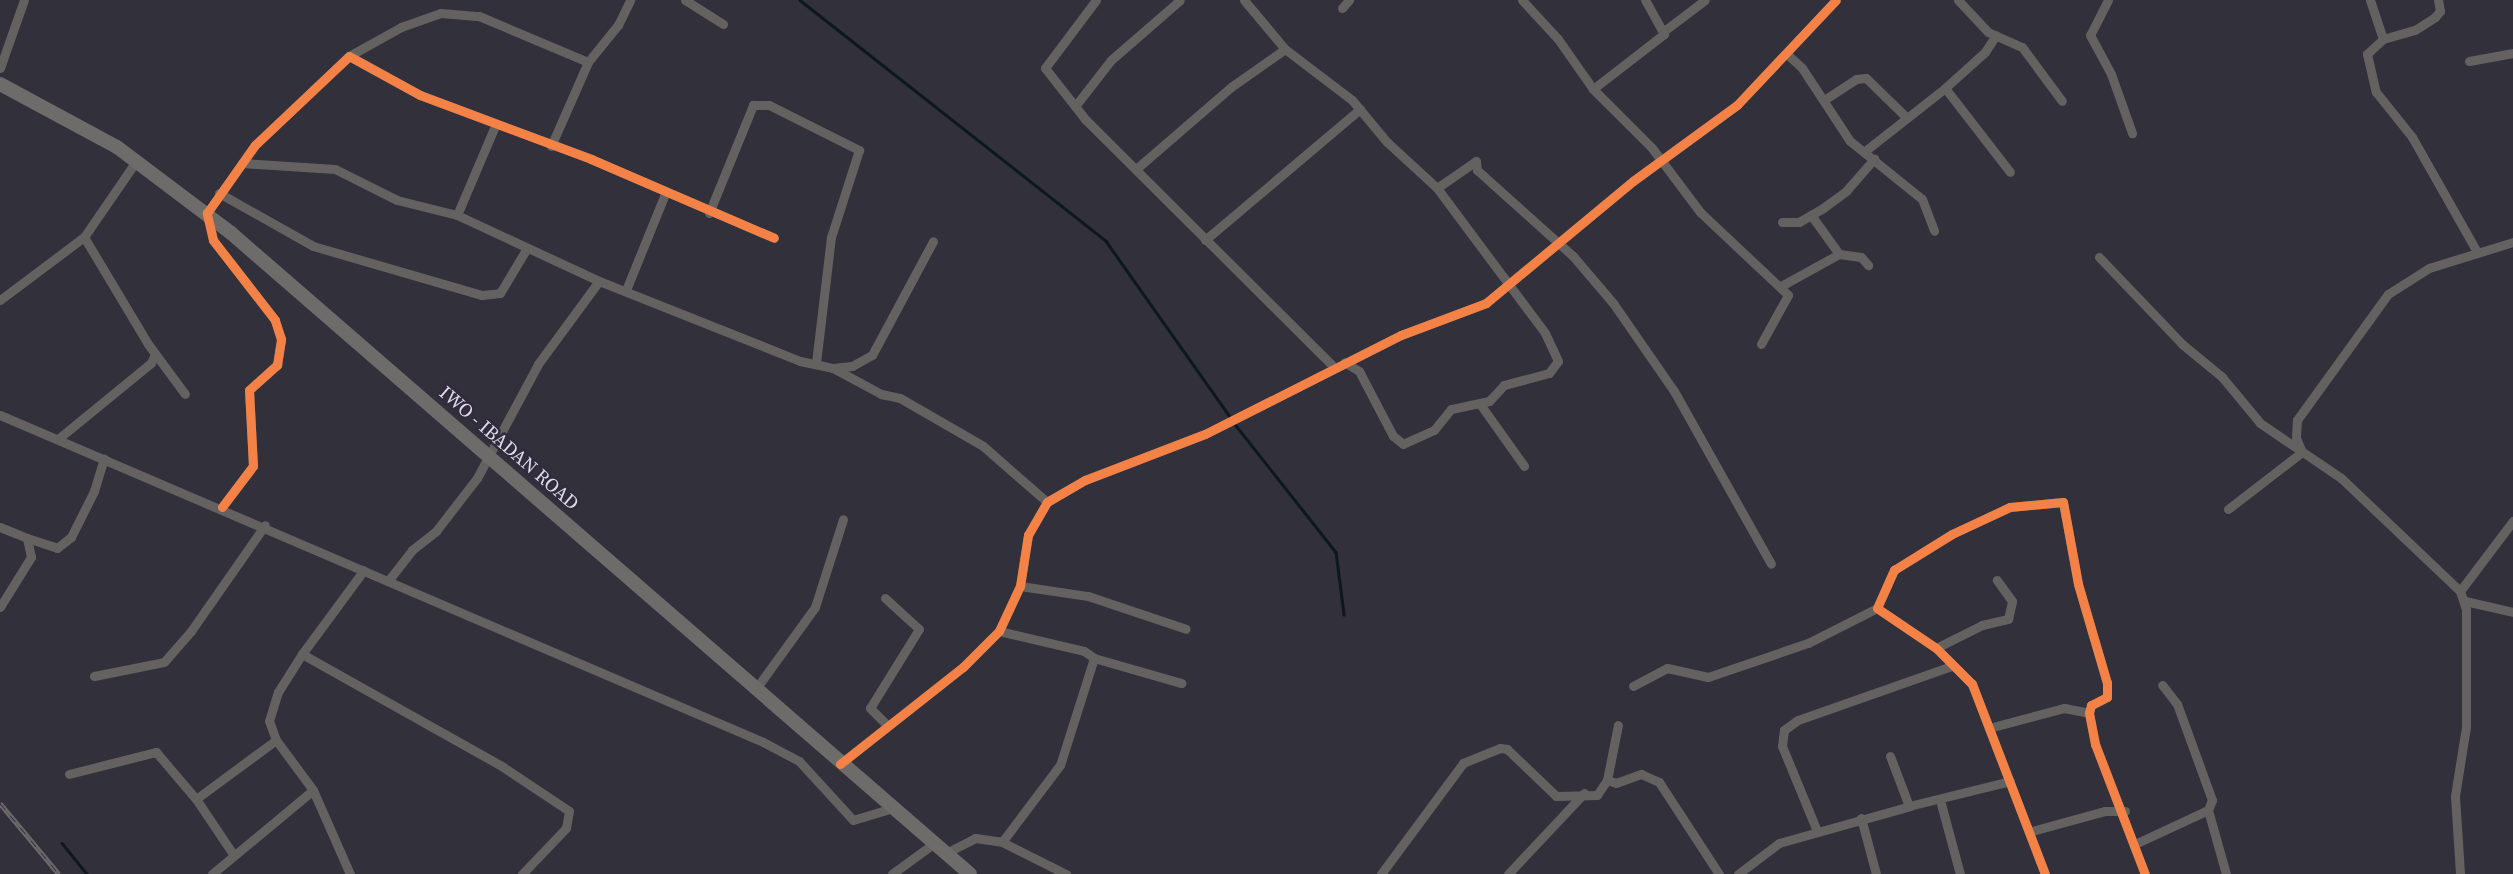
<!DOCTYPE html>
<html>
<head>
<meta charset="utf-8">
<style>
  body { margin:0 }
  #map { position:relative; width:2513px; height:874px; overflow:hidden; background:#32303a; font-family:"Source Serif 4",serif }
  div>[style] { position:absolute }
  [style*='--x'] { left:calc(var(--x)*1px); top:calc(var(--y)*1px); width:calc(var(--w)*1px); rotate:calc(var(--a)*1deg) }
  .stream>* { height:2.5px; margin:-1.25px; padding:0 1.25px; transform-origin:1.25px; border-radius:1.25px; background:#0c181f }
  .minor>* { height:9px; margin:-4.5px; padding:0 4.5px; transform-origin:4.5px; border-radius:4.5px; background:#646261 }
  .primary>* { height:14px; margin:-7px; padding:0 7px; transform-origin:7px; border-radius:7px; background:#6e6c6b }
  .rail>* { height:5px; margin-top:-2.5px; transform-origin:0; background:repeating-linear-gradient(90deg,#302c3e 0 8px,#6c6a6b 0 16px); box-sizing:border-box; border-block:2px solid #6c6a6b }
  .cycleway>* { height:9px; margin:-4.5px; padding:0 4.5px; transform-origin:4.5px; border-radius:4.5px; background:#f48246 }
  span { translate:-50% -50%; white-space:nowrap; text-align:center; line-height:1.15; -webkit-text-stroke:5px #302c3e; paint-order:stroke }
  .street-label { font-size:19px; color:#dddbe6 }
</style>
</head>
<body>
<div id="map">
  <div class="stream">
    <div style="--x:800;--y:0;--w:390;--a:38.2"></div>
    <div style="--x:1106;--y:241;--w:215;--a:54.8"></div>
    <div style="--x:1234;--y:423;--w:164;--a:51.7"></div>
    <div style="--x:1336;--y:552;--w:63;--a:82.6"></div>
    <div style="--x:62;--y:843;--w:40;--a:51"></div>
  </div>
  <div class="minor">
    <div style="--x:685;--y:0;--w:45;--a:32.3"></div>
    <div style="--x:1096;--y:0;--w:85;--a:126.9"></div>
    <div style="--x:1045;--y:68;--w:65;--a:51.9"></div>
    <div style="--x:1085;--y:119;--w:351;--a:44.9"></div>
    <div style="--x:1244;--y:0;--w:64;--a:50.1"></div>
    <div style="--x:1285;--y:49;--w:84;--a:37.3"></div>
    <div style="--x:1352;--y:100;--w:55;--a:50.2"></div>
    <div style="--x:1387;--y:142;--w:68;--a:42.6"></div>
    <div style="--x:1437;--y:188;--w:181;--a:53.3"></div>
    <div style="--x:1545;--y:333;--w:31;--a:65"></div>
    <div style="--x:1558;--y:361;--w:15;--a:127"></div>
    <div style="--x:1549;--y:373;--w:47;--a:165.1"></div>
    <div style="--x:1504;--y:385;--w:22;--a:133"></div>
    <div style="--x:1489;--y:401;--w:39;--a:168"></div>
    <div style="--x:1451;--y:409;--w:27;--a:129"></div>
    <div style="--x:1434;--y:430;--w:34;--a:156"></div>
    <div style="--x:1403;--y:444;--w:13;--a:-141"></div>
    <div style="--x:1393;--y:436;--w:73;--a:-117.6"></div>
    <div style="--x:1359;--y:371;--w:17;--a:-149"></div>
    <div style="--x:1522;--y:0;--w:53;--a:47.3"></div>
    <div style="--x:1558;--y:39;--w:61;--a:55"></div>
    <div style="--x:1593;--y:89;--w:83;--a:45"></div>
    <div style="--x:1652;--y:148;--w:80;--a:53.1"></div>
    <div style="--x:1700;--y:212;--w:121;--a:43.3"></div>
    <div style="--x:1788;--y:295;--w:56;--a:118.9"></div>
    <div style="--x:1958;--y:0;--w:44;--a:46.8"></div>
    <div style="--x:1988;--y:32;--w:37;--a:24"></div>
    <div style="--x:2022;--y:47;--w:67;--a:53.5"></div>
    <div style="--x:2108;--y:0;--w:39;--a:117"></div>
    <div style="--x:2090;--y:35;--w:44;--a:61.7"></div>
    <div style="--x:2111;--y:74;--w:63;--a:70.4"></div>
    <div style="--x:2370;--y:0;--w:41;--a:71.6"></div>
    <div style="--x:2383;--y:39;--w:22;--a:137"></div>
    <div style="--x:2367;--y:54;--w:39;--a:77"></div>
    <div style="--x:2376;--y:92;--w:58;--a:51.3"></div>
    <div style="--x:2412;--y:137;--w:130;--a:60.5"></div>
    <div style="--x:1342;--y:8;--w:11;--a:-49"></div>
    <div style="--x:1664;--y:31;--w:51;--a:-37.1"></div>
    <div style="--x:2383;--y:39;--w:33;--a:-16"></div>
    <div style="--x:2415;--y:30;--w:24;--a:-33"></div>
    <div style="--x:2435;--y:17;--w:8;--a:-50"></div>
    <div style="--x:2440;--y:11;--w:11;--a:-100"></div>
    <div style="--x:1787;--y:54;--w:21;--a:43"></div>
    <div style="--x:1802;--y:68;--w:87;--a:56.7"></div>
    <div style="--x:1850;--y:141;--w:92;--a:38.9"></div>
    <div style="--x:1922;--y:199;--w:34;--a:69"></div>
    <div style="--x:349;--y:56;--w:60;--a:-29.1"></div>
    <div style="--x:401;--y:27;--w:42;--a:-19.3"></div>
    <div style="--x:441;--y:13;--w:38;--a:5"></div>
    <div style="--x:479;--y:16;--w:118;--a:22.9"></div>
    <div style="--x:2469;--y:61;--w:45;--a:-10.3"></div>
    <div style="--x:0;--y:68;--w:72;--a:-70.6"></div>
    <div style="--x:1945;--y:88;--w:106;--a:52.3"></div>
    <div style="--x:1593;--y:89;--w:90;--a:-37.8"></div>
    <div style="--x:1664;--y:34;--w:39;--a:-119"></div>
    <div style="--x:1824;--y:100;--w:38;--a:-33"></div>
    <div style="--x:1856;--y:79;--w:10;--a:-6"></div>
    <div style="--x:1866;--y:78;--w:57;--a:44.3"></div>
    <div style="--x:1076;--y:105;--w:57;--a:-52.1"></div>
    <div style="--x:1111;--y:60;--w:91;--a:-41"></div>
    <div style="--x:551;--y:146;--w:92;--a:-66.2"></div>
    <div style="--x:588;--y:62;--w:48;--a:-51"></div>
    <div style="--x:618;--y:25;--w:28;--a:-64"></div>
    <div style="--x:1865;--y:151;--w:102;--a:-38.2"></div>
    <div style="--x:1945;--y:88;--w:54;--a:-42"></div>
    <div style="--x:1985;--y:52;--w:20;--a:-57"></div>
    <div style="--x:242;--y:163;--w:93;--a:3.7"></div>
    <div style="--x:335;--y:169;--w:69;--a:26.6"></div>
    <div style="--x:397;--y:200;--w:62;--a:14"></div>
    <div style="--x:457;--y:215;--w:157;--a:24.9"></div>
    <div style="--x:599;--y:281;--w:216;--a:21.7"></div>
    <div style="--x:800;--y:361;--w:34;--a:12"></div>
    <div style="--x:833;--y:368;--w:55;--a:28.4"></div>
    <div style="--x:881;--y:394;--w:19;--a:12"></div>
    <div style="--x:900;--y:398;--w:96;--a:30"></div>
    <div style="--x:983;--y:446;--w:85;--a:41.2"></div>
    <div style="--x:1136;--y:169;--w:125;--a:-40.8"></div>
    <div style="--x:1231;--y:87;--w:66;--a:-35.1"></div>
    <div style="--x:1437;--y:188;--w:47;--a:-34.7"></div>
    <div style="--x:1476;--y:161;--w:9;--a:84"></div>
    <div style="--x:1477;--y:170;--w:129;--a:41.9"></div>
    <div style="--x:1573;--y:256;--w:62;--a:49.6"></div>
    <div style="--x:1613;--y:303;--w:107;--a:55.3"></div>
    <div style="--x:1674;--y:391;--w:198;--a:60.7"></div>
    <div style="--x:219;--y:193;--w:108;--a:29.4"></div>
    <div style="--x:313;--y:246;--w:176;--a:16.2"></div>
    <div style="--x:482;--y:295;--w:18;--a:-6"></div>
    <div style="--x:500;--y:293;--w:52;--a:-59"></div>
    <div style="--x:709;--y:213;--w:117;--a:-67.8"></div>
    <div style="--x:753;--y:105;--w:16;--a:0"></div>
    <div style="--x:769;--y:105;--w:101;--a:26.6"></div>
    <div style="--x:859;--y:150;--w:91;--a:107.8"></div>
    <div style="--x:831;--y:237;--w:127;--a:96.8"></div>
    <div style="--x:457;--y:215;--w:97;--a:-66.9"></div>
    <div style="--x:1811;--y:215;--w:48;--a:54.3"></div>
    <div style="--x:1782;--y:222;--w:17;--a:0"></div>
    <div style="--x:1799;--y:222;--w:28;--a:-30"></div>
    <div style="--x:1823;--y:208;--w:29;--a:-36"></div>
    <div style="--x:1846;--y:191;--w:43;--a:-48.8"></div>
    <div style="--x:84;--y:237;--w:125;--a:59.1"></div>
    <div style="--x:148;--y:344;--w:62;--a:53.5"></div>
    <div style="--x:1205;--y:240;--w:203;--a:-40.2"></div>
    <div style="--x:2099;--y:257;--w:120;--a:46.3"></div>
    <div style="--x:2182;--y:344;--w:52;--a:39.5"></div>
    <div style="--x:2222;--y:377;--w:60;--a:50.4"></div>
    <div style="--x:2260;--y:423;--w:98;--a:34.2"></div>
    <div style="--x:2341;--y:478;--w:164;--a:43.5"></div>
    <div style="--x:2460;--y:591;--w:19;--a:72"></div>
    <div style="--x:2466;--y:609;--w:118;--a:90"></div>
    <div style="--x:2466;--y:727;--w:70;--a:99.1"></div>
    <div style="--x:2455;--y:796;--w:78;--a:86.3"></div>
    <div style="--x:1781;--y:286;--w:66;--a:-28.9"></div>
    <div style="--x:1839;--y:254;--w:22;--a:8"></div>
    <div style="--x:1861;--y:257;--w:11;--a:49"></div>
    <div style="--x:626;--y:290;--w:104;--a:-67.9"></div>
    <div style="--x:0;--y:300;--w:105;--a:-36.9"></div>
    <div style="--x:84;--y:237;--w:93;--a:-55.5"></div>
    <div style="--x:833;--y:368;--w:19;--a:-6"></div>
    <div style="--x:852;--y:366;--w:23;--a:-29"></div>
    <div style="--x:872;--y:355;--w:129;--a:-61.8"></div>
    <div style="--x:1480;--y:404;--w:76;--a:54.6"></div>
    <div style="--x:0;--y:415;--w:830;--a:23.2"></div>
    <div style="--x:763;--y:742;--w:41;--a:27.8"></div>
    <div style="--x:799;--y:761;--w:80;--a:47.5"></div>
    <div style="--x:853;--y:820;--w:42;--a:-16.7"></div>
    <div style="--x:58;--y:439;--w:120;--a:-39.3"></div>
    <div style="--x:151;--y:363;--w:10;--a:-66"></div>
    <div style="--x:2302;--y:452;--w:15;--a:-113"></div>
    <div style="--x:2296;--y:438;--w:18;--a:-87"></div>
    <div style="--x:2297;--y:420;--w:155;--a:-54.2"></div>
    <div style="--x:2388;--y:294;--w:49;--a:-32.4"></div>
    <div style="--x:2429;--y:268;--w:88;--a:-17.2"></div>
    <div style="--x:222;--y:507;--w:51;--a:-52.9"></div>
    <div style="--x:253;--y:466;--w:76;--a:-93"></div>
    <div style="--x:249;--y:390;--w:38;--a:-42"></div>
    <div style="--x:277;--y:365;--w:26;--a:-81"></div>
    <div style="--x:281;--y:339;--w:20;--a:-108"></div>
    <div style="--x:275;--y:320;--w:101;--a:-127.8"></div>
    <div style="--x:213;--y:240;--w:28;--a:-103"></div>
    <div style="--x:207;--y:213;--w:83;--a:-54.8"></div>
    <div style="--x:255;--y:145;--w:129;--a:-43.4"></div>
    <div style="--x:349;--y:56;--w:81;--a:28.8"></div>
    <div style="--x:420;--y:95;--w:183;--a:20.5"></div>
    <div style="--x:591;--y:159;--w:199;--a:23.3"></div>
    <div style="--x:2228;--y:509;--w:93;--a:-37.6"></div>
    <div style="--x:0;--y:527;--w:29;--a:22"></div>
    <div style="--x:388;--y:581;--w:39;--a:-52"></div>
    <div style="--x:412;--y:550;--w:31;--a:-38"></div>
    <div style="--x:436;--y:531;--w:67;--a:-52.3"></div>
    <div style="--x:477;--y:478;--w:129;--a:-61.8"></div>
    <div style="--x:538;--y:364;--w:103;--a:-53.7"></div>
    <div style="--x:1020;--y:586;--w:69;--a:8.4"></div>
    <div style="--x:1088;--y:596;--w:103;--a:18.6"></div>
    <div style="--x:2460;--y:591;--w:88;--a:-52.9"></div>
    <div style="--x:885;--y:598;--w:46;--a:42.4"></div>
    <div style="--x:919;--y:629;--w:93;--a:121.8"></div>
    <div style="--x:870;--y:708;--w:24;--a:45"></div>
    <div style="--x:2465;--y:601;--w:49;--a:12.9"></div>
    <div style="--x:0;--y:607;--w:59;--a:-58.2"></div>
    <div style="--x:31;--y:557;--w:19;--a:-102"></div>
    <div style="--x:27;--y:538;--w:32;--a:18"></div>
    <div style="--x:57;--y:548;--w:18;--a:-38"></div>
    <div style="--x:71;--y:537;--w:51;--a:-63.4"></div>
    <div style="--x:94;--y:491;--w:34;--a:-73"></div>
    <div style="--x:999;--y:631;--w:87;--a:13.2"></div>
    <div style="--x:1084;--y:651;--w:12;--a:35"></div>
    <div style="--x:1094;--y:658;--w:112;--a:107.6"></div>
    <div style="--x:1060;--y:765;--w:96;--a:127"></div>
    <div style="--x:1936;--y:648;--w:51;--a:-26.6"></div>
    <div style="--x:1982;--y:625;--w:27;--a:-13"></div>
    <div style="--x:2008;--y:619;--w:18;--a:-77"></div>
    <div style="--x:2012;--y:601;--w:26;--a:-126"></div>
    <div style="--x:302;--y:654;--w:231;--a:29.3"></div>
    <div style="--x:503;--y:767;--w:79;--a:33.7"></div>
    <div style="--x:569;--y:811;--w:17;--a:100"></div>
    <div style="--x:566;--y:828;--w:64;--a:133.7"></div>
    <div style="--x:1094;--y:658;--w:91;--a:16"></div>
    <div style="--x:94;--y:676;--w:71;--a:-11.3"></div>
    <div style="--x:164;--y:662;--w:41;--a:-48.9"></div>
    <div style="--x:191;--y:631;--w:129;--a:-55.1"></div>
    <div style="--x:1633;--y:686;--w:38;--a:-28"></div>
    <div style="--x:1667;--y:668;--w:42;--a:12.4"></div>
    <div style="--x:1708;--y:677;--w:106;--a:-18.8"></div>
    <div style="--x:1808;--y:643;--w:77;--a:-26.9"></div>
    <div style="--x:755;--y:690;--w:102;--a:-54.1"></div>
    <div style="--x:815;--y:607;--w:92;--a:-72.3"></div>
    <div style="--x:1989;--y:728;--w:78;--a:-14.9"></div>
    <div style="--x:2064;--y:708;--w:25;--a:11"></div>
    <div style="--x:1890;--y:756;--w:53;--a:69.2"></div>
    <div style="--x:1909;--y:806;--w:104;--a:-13.9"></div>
    <div style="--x:840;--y:764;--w:157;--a:-38.3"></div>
    <div style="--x:963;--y:667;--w:51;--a:-45"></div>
    <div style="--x:999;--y:631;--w:50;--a:-65"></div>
    <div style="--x:1020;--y:586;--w:52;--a:-81.1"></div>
    <div style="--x:1028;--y:535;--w:38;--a:-60"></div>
    <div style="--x:1047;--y:502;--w:44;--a:-30.1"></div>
    <div style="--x:1085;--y:480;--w:129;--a:-21"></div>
    <div style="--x:1205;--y:434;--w:220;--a:-26.8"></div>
    <div style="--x:1401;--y:335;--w:91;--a:-20.6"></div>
    <div style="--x:1486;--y:303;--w:191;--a:-39.7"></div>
    <div style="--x:1633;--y:181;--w:129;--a:-36.2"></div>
    <div style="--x:1737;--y:105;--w:144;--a:-46.7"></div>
    <div style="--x:69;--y:774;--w:90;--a:-14.2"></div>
    <div style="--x:156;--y:752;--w:62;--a:49.6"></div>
    <div style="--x:196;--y:799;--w:99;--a:-36.4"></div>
    <div style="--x:1607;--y:780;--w:56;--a:-78.7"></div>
    <div style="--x:196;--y:799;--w:66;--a:56.1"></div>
    <div style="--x:1940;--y:800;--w:77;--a:74.9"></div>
    <div style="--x:2208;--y:810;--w:66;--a:74.3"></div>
    <div style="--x:1861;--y:818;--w:58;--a:75"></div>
    <div style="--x:1817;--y:831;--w:92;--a:-112.4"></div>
    <div style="--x:1782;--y:746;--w:16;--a:-83"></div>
    <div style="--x:1784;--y:730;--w:17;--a:-36"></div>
    <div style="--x:1798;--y:720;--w:162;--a:-19.4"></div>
    <div style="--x:2032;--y:831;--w:76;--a:-15.3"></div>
    <div style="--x:2105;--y:811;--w:20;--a:0"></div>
    <div style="--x:2137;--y:843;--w:78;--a:-24.9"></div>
    <div style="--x:2208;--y:810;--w:11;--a:-68"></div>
    <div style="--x:2212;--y:800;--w:102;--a:-110"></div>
    <div style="--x:2177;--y:704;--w:24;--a:-128"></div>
    <div style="--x:946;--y:853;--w:33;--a:-27"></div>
    <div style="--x:975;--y:838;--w:27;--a:8"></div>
    <div style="--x:1002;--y:842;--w:72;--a:26.6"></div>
    <div style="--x:212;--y:874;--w:131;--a:-39.7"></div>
    <div style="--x:350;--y:874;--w:92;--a:-113.8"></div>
    <div style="--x:313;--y:790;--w:62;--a:-126.5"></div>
    <div style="--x:276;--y:740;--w:20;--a:-110"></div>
    <div style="--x:269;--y:721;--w:30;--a:-73"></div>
    <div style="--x:278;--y:692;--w:45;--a:-57.7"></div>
    <div style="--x:302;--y:654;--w:104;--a:-53.6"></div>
    <div style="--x:892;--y:874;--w:51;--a:-36.2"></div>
    <div style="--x:1381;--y:874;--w:138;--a:-53.5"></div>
    <div style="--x:1463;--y:763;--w:40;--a:-22"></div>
    <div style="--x:1500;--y:748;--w:7;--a:8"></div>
    <div style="--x:1507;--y:749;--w:68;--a:43.8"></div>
    <div style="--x:1556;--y:796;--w:41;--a:-1.4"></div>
    <div style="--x:1597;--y:795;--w:18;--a:-56"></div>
    <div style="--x:1607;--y:780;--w:9;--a:18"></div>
    <div style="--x:1616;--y:783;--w:27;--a:-20"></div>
    <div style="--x:1641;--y:774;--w:20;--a:24"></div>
    <div style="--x:1659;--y:782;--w:110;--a:56.9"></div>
    <div style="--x:1508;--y:874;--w:111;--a:-46.8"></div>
    <div style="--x:1738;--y:874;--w:51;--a:-37.1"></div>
    <div style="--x:1779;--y:843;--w:137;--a:-15.7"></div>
    <div style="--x:2045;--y:874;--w:204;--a:-111"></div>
    <div style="--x:1972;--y:684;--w:51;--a:-135"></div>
    <div style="--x:1936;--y:648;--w:71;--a:-145.9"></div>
    <div style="--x:1877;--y:608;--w:42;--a:-65.9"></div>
    <div style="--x:1894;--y:570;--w:68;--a:-31.8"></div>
    <div style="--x:1952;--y:534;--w:64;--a:-25"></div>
    <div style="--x:2010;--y:507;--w:53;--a:-5.4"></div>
    <div style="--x:2063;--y:502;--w:83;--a:79.6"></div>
    <div style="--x:2078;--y:584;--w:103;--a:73.7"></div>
    <div style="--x:2107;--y:683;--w:14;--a:90"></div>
    <div style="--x:2107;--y:697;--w:18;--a:153"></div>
    <div style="--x:2091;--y:705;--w:8;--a:104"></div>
    <div style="--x:2089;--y:713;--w:32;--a:79"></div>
    <div style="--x:2095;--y:744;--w:139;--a:69"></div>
  </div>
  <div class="primary">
    <div style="--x:0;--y:84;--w:133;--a:28.3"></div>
    <div style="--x:117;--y:147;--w:143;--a:37"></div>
    <div style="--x:231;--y:233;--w:978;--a:40.94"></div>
  </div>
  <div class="rail">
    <div style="--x:0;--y:803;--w:92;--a:50.3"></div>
  </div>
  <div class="cycleway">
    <div style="--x:222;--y:507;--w:51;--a:-52.9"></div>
    <div style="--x:253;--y:466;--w:76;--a:-93"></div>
    <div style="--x:249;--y:390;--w:38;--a:-42"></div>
    <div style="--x:277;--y:365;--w:26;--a:-81"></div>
    <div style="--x:281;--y:339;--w:20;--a:-108"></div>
    <div style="--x:275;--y:320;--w:101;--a:-127.8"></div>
    <div style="--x:213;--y:240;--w:28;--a:-103"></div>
    <div style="--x:207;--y:213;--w:83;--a:-54.8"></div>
    <div style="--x:255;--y:145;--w:129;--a:-43.4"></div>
    <div style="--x:349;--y:56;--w:81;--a:28.8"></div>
    <div style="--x:420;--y:95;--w:183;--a:20.5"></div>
    <div style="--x:591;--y:159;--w:199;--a:23.3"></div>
    <div style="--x:840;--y:764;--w:157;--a:-38.3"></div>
    <div style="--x:963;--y:667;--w:51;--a:-45"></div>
    <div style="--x:999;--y:631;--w:50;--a:-65"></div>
    <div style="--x:1020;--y:586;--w:52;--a:-81.1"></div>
    <div style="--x:1028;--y:535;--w:38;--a:-60"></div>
    <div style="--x:1047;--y:502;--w:44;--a:-30.1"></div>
    <div style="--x:1085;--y:480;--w:129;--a:-21"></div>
    <div style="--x:1205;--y:434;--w:220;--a:-26.8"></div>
    <div style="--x:1401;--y:335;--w:91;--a:-20.6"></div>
    <div style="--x:1486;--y:303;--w:191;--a:-39.7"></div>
    <div style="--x:1633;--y:181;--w:129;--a:-36.2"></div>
    <div style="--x:1737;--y:105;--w:144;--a:-46.7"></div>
    <div style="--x:2045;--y:874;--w:204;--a:-111"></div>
    <div style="--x:1972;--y:684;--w:51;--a:-135"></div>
    <div style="--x:1936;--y:648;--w:71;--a:-145.9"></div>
    <div style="--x:1877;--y:608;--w:42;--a:-65.9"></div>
    <div style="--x:1894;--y:570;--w:68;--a:-31.8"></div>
    <div style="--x:1952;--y:534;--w:64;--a:-25"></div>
    <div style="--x:2010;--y:507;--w:53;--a:-5.4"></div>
    <div style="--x:2063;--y:502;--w:83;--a:79.6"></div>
    <div style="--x:2078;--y:584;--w:103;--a:73.7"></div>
    <div style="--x:2107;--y:683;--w:14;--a:90"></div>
    <div style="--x:2107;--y:697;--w:18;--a:153"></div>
    <div style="--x:2091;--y:705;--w:8;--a:104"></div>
    <div style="--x:2089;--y:713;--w:32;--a:79"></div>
    <div style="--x:2095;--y:744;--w:139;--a:69"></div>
  </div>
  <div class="street-label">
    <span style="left:509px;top:448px;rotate:41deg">IWO - IBADAN ROAD</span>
  </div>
</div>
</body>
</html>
